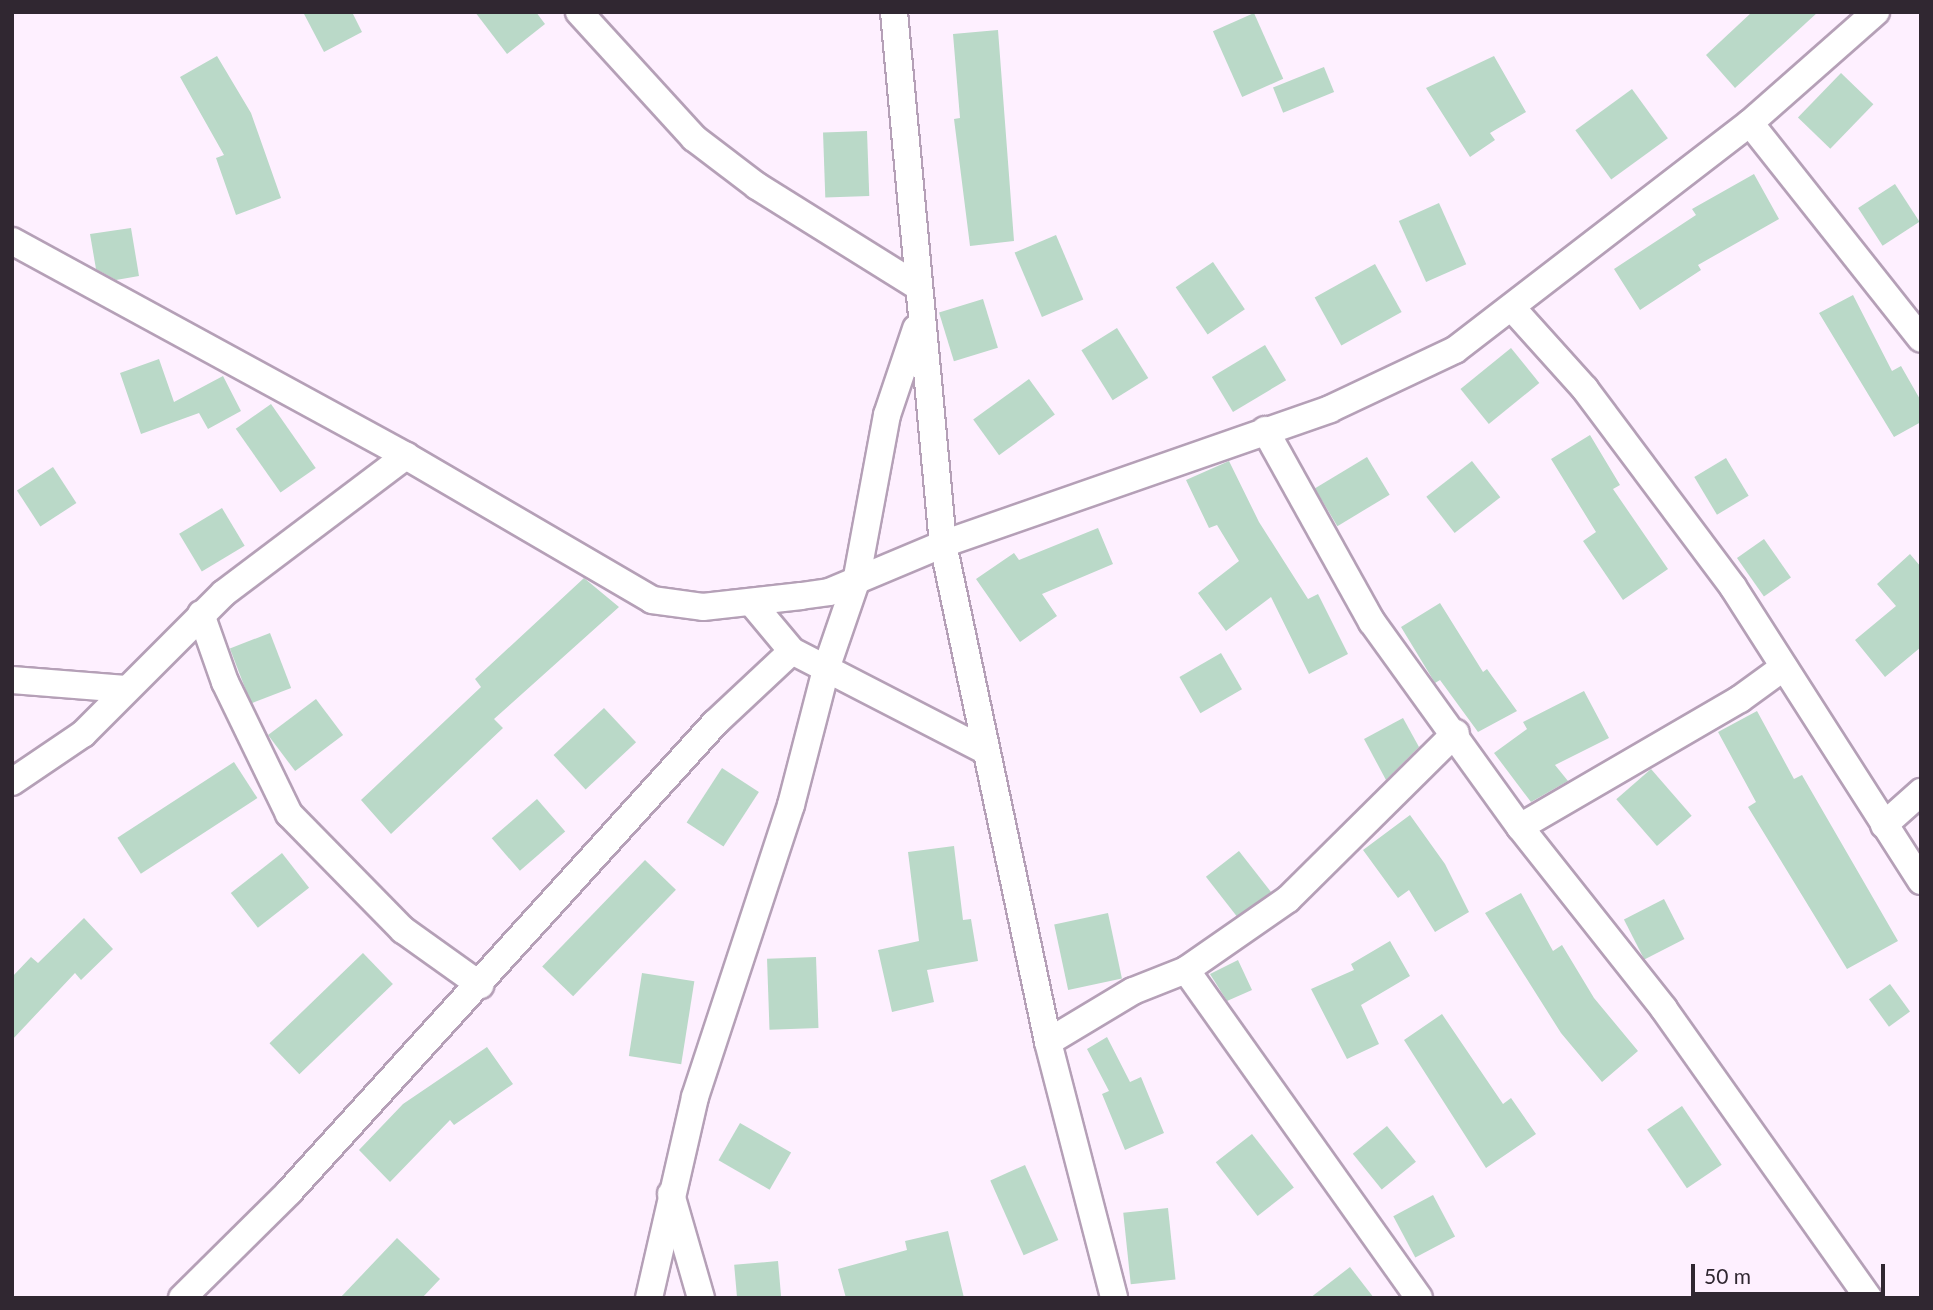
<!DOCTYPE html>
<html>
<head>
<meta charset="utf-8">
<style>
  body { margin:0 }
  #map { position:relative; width:1933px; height:1310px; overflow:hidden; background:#fef0ff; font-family:Lato,sans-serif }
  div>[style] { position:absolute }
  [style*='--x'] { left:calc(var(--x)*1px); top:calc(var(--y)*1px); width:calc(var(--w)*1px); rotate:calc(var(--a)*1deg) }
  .building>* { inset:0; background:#bad9c8; transform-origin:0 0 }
  .roads { filter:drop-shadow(2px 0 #b5a0b7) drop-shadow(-2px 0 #b5a0b7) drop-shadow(0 2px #b5a0b7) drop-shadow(0 -2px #b5a0b7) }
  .minor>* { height:26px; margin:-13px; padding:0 13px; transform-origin:13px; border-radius:13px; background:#fff }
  span { translate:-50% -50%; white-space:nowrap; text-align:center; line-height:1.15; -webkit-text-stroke:5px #fef0ff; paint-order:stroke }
  .frame { position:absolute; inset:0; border:14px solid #302731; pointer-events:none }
  .scale { position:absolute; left:1691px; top:1264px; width:194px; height:32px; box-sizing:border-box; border:4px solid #302731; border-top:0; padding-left:9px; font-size:21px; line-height:24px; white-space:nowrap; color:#302731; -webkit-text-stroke:5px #fef0ff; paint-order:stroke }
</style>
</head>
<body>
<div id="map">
  <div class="building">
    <div style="clip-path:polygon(303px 12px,352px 12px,362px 32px,324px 52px)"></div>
    <div style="clip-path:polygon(475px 12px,536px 12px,545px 24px,507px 54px)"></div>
    <div style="clip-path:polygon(1752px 12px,1818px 12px,1735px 88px,1706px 55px)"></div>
    <div style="left:1254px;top:13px;width:72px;height:45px;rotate:66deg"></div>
    <div style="clip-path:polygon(998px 30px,1014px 241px,970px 246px,954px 119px,960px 118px,953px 34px)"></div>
    <div style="clip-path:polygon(217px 56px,251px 113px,281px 198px,236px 215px,216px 158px,224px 155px,180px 77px)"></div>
    <div style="clip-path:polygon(1494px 56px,1526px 112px,1490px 133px,1495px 140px,1470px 157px,1426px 88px)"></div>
    <div style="left:1324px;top:67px;width:27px;height:55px;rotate:68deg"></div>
    <div style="left:1841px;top:73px;width:45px;height:62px;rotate:44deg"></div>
    <div style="left:1632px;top:89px;width:61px;height:70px;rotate:54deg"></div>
    <div style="left:867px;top:131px;width:65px;height:44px;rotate:88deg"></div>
    <div style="clip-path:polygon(1754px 174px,1779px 219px,1698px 265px,1701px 270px,1640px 310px,1614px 269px,1696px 215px,1692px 209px)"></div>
    <div style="left:1895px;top:184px;width:45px;height:44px;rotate:57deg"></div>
    <div style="left:1439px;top:203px;width:67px;height:44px;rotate:66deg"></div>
    <div style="clip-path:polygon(131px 228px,139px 276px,116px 280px,96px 269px,90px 234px)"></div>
    <div style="left:1056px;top:235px;width:70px;height:45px;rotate:67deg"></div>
    <div style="left:1213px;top:262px;width:57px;height:45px;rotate:56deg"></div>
    <div style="left:1375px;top:264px;width:55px;height:69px;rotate:61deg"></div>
    <div style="clip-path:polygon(1853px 295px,1892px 371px,1901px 366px,1921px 401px,1921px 422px,1894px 437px,1819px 313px)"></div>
    <div style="left:983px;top:299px;width:51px;height:46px;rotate:73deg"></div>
    <div style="left:1117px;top:328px;width:59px;height:42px;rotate:58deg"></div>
    <div style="left:1265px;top:345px;width:41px;height:62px;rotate:59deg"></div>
    <div style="left:1511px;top:348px;width:45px;height:65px;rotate:51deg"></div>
    <div style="clip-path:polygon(159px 359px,174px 402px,223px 376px,241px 411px,208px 429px,199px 413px,141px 434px,120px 373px)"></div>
    <div style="left:1029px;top:379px;width:44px;height:69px;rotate:54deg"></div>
    <div style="left:271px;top:404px;width:78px;height:43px;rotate:55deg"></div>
    <div style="clip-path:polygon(1590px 435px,1620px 485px,1613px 489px,1668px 569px,1623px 600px,1583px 541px,1596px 532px,1551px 459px)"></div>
    <div style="left:1367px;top:457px;width:44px;height:61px;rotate:59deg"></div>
    <div style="left:1726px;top:458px;width:44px;height:37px;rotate:59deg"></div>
    <div style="clip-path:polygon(1229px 461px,1259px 522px,1308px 599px,1318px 594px,1348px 654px,1309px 674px,1271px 597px,1226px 631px,1198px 593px,1239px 561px,1217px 525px,1209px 528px,1186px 480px)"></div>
    <div style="left:1472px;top:461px;width:46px;height:58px;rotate:52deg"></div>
    <div style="left:53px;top:467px;width:43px;height:43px;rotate:57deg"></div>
    <div style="left:222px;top:508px;width:44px;height:50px;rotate:59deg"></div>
    <div style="clip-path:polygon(1098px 528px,1113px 564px,1042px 594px,1057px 616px,1020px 642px,976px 579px,1014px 553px,1019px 560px)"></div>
    <div style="left:1764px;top:539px;width:47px;height:33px;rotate:55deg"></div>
    <div style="clip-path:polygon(1910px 554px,1921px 567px,1921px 647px,1885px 677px,1855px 640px,1896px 606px,1877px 584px)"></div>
    <div style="clip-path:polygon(584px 578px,619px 607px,494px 719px,503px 728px,391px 834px,361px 800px,481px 687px,475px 679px)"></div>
    <div style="clip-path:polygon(1440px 603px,1483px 672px,1487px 669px,1517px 711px,1478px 732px,1440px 680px,1435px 683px,1401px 627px)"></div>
    <div style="left:270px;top:633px;width:59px;height:43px;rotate:69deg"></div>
    <div style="left:1221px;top:653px;width:42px;height:48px;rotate:60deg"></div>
    <div style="clip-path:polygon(1584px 691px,1609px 738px,1555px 765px,1568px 781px,1531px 802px,1494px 753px,1527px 729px,1523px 722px)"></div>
    <div style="left:316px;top:699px;width:45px;height:60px;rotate:53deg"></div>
    <div style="left:604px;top:708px;width:47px;height:69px;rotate:47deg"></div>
    <div style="clip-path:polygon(1757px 711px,1794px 779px,1802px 775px,1898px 941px,1847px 969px,1748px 807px,1756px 802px,1718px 732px)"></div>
    <div style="clip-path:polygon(1403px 718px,1419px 747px,1386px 780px,1364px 739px)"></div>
    <div style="left:234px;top:762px;width:43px;height:139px;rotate:57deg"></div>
    <div style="left:722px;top:768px;width:44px;height:65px;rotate:33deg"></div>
    <div style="left:1651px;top:769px;width:62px;height:46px;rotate:49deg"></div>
    <div style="left:537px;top:799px;width:43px;height:60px;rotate:49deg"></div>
    <div style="clip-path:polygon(1410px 815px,1445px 864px,1469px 912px,1435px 932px,1409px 890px,1398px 898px,1363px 850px)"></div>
    <div style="clip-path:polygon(954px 846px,963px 920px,971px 919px,978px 961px,927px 970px,934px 1002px,892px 1012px,878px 950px,919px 941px,908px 852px)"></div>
    <div style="left:1239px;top:851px;width:52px;height:42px;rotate:52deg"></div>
    <div style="left:282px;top:853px;width:44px;height:65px;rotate:52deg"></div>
    <div style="left:645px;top:860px;width:43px;height:148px;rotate:44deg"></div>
    <div style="clip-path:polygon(1521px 893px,1553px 951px,1562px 945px,1594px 998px,1638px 1051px,1602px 1082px,1561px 1033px,1485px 913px)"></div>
    <div style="left:1664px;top:899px;width:45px;height:45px;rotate:63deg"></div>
    <div style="left:1108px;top:913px;width:67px;height:55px;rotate:78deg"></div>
    <div style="clip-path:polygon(84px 918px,113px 949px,81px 980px,75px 973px,12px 1040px,12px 977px,31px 957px,38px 963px)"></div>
    <div style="clip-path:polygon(1390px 941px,1410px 976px,1361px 1005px,1379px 1044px,1347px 1059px,1311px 989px,1354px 970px,1351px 964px)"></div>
    <div style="left:363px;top:953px;width:43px;height:130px;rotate:46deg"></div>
    <div style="left:816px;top:957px;width:71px;height:49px;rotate:88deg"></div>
    <div style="clip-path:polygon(1238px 960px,1252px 990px,1227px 1001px,1210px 974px)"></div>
    <div style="left:642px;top:973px;width:53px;height:84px;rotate:9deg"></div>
    <div style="left:1890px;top:984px;width:34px;height:26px;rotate:54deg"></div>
    <div style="clip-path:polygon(1442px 1014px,1503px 1104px,1511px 1098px,1536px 1134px,1486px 1168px,1404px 1040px)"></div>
    <div style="clip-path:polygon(1107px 1037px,1130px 1082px,1141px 1077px,1164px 1133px,1125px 1150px,1102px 1094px,1109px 1091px,1087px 1049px)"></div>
    <div style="clip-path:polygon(487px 1047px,513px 1084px,454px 1125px,450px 1120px,390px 1182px,359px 1150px,403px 1104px)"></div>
    <div style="left:1682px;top:1106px;width:71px;height:42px;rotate:56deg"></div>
    <div style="left:740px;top:1123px;width:59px;height:43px;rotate:30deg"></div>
    <div style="left:1387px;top:1126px;width:46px;height:44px;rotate:51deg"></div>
    <div style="left:1252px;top:1134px;width:68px;height:46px;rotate:52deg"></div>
    <div style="left:1025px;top:1165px;width:82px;height:38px;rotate:66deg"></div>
    <div style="left:1433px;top:1195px;width:47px;height:45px;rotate:62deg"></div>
    <div style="left:1168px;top:1208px;width:72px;height:45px;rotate:84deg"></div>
    <div style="clip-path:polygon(948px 1231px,964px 1298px,846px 1298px,838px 1269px,907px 1250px,905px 1241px)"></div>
    <div style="clip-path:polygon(397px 1238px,440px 1279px,422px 1298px,340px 1298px)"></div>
    <div style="left:778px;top:1261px;width:37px;height:44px;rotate:85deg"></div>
    <div style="clip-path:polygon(1350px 1267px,1374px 1298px,1310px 1298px)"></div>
  </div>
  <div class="roads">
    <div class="minor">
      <div style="--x:579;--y:12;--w:171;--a:47.6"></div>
      <div style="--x:694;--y:138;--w:79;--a:37.3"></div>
      <div style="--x:757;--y:186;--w:189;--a:32"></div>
      <div style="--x:894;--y:12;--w:534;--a:84.74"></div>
      <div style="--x:943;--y:544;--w:509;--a:78.09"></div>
      <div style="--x:1048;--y:1042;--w:264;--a:75.5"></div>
      <div style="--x:1750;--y:123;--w:275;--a:51.6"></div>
      <div style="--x:12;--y:241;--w:449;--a:28.6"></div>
      <div style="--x:406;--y:456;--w:285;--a:30.3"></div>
      <div style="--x:652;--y:600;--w:51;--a:7.8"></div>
      <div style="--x:703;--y:607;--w:99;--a:-6.4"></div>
      <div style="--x:801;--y:596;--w:28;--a:-8"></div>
      <div style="--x:829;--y:592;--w:124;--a:-22.8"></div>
      <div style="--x:943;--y:544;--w:410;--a:-19.2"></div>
      <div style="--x:1330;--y:409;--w:138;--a:-25.3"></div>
      <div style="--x:1455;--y:350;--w:372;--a:-37.6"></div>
      <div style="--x:1750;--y:123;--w:168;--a:-41.4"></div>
      <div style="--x:1513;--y:309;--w:108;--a:48"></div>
      <div style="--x:1585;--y:389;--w:247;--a:53.2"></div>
      <div style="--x:1733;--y:587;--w:349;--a:57.4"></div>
      <div style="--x:1265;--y:430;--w:220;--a:60.9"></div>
      <div style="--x:1372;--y:622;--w:253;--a:54.2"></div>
      <div style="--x:1520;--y:827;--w:232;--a:51.6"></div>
      <div style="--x:1664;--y:1009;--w:354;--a:54.7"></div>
      <div style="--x:751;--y:602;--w:64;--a:50.1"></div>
      <div style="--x:792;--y:651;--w:216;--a:27.3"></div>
      <div style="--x:201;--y:614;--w:72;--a:70.6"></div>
      <div style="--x:225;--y:682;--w:147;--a:64.1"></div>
      <div style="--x:289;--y:814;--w:163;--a:45.5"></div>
      <div style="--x:403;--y:930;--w:95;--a:35.5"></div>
      <div style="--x:12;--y:680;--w:114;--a:4.5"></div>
      <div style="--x:12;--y:782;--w:86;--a:-34.1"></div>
      <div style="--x:83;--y:734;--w:199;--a:-45"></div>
      <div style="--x:224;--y:593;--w:228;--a:-37"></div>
      <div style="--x:1884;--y:825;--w:50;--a:-41.7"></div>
      <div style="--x:1520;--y:827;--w:255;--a:-30.2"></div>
      <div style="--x:1740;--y:699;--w:54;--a:-36"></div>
      <div style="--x:1186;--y:970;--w:124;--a:-34.8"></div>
      <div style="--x:1288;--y:899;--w:236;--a:-44.7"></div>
      <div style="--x:1048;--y:1042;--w:99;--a:-31"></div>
      <div style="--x:1133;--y:991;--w:57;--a:-21.6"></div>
      <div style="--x:1186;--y:970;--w:402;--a:54.6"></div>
      <div style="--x:671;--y:1194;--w:108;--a:73.9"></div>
      <div style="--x:182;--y:1298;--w:151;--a:-44.7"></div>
      <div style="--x:289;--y:1192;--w:634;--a:-47.75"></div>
      <div style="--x:715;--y:723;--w:105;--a:-43.1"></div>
      <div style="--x:649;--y:1298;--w:206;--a:-77.1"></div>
      <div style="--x:695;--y:1097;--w:307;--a:-71.8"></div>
      <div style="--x:791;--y:805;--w:144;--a:-75.5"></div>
      <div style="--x:827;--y:666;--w:89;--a:-71"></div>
      <div style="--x:856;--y:582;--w:170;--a:-79.5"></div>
      <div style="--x:887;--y:415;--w:91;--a:-71.4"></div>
    </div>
  </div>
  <div class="frame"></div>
  <div class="scale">50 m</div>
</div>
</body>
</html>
